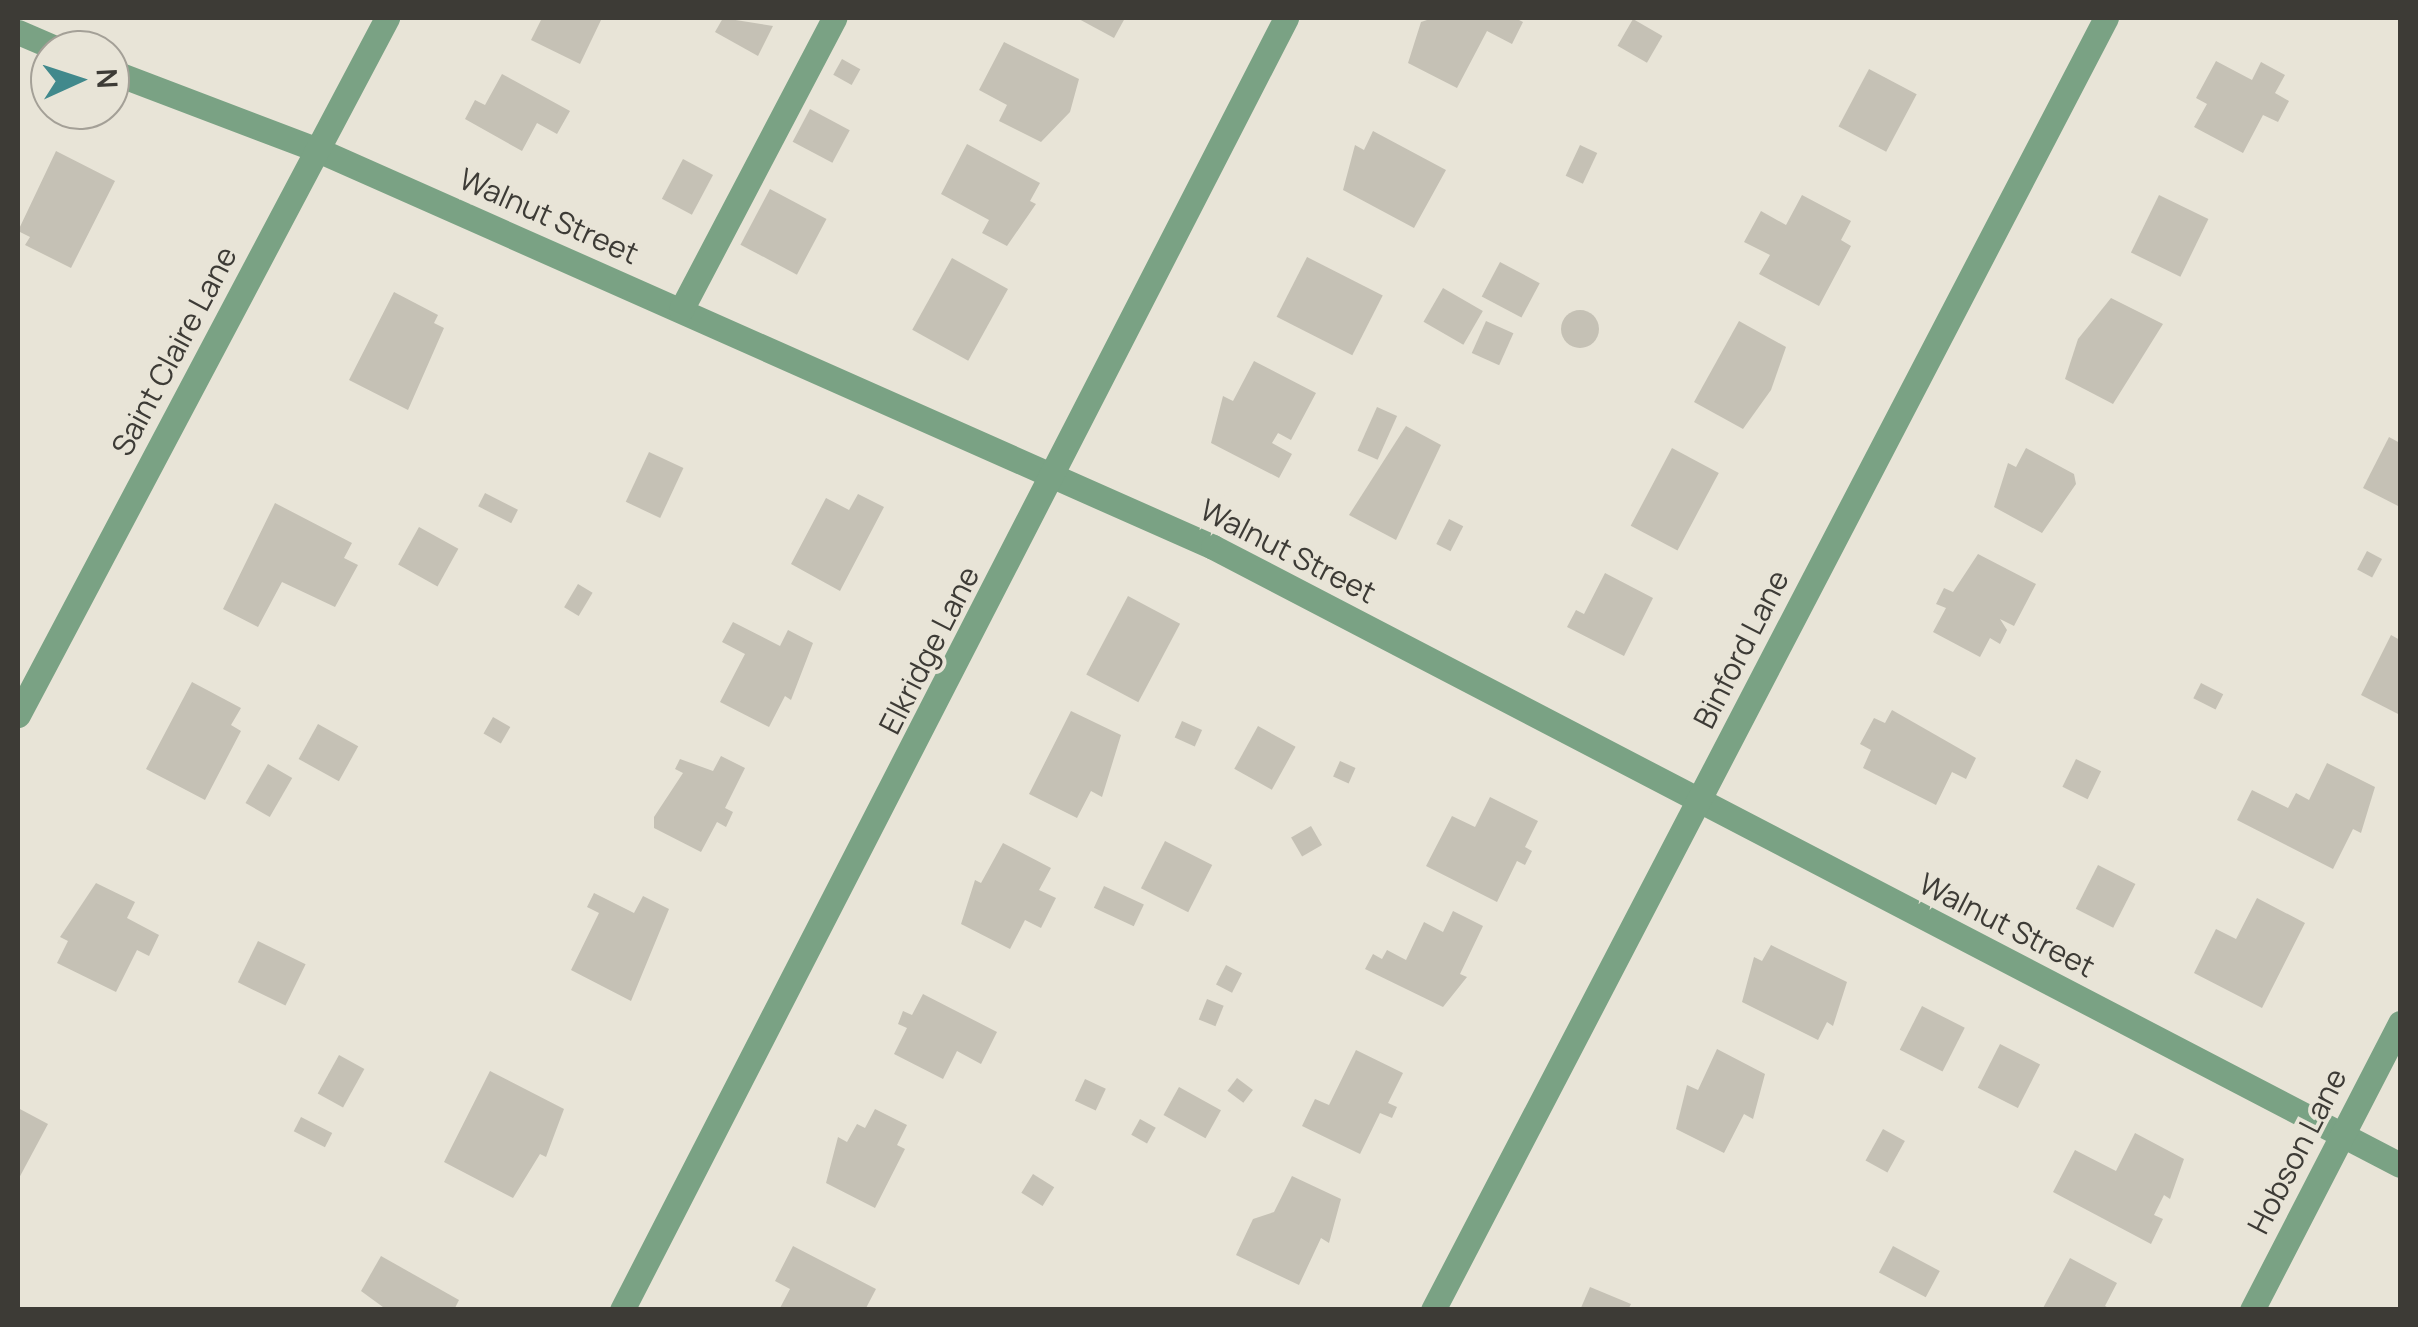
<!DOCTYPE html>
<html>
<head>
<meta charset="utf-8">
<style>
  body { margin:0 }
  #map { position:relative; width:2418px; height:1327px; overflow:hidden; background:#e8e4d7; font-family:Manrope,sans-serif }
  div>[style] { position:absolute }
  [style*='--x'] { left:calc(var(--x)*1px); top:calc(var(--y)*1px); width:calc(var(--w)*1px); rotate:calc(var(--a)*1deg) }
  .building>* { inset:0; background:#c5c1b5; transform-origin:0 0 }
  .round { border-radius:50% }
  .minor>* { height:25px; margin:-12.5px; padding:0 12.5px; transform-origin:12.5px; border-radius:12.5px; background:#7aa284 }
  span { translate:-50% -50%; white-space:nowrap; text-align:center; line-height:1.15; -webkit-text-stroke:8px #e8e4d7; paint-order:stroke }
  .street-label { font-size:30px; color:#3d3b36 }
  .frame { position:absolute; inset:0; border:20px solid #3d3b36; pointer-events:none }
  .north { position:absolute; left:30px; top:30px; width:100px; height:100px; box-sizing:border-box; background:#e8e4d7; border:2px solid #a4a097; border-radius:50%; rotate:87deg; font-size:28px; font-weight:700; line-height:40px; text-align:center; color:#3d3b36 }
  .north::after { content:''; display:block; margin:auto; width:35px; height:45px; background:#41898c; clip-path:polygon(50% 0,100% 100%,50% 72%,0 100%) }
</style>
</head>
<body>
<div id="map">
  <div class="building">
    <div style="clip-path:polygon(542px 18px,602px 18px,580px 64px,531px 40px)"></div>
    <div style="clip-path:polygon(723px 18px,773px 26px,758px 56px,715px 32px)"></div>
    <div style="clip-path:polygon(1077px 18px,1125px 18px,1114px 38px)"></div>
    <div style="clip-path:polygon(1433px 18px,1515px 18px,1523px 22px,1512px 44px,1487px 31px,1457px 88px,1408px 63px,1421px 22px)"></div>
    <div style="left:1633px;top:19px;width:34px;height:31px;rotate:30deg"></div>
    <div style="clip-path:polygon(1004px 42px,1079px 79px,1070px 112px,1041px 142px,999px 121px,1007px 105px,979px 90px)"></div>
    <div style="left:842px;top:59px;width:21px;height:18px;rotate:29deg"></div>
    <div style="clip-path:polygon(2216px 61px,2252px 80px,2261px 62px,2285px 75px,2275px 93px,2289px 101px,2278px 122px,2263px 115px,2243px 153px,2194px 127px,2207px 104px,2196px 98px)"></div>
    <div style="left:1869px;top:69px;width:54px;height:65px;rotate:28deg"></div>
    <div style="clip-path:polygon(502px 74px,570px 111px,557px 134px,537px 123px,522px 151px,465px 119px,475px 100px,485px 105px)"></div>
    <div style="left:810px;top:109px;width:45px;height:37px;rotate:28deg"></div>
    <div style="clip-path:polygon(1373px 131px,1446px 170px,1414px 228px,1343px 190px,1355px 145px,1364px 150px)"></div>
    <div style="clip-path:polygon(967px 144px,1040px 183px,1030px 201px,1036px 204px,1007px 246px,982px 233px,989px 220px,941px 194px)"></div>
    <div style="left:1580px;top:145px;width:19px;height:34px;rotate:25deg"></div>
    <div style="clip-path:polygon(56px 151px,115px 181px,71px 268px,25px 245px,30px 237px,18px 231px)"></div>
    <div style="left:683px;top:159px;width:34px;height:45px;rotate:28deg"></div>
    <div style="left:770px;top:189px;width:64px;height:63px;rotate:28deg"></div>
    <div style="clip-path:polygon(1802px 195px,1851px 221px,1841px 240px,1851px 246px,1819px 306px,1759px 274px,1770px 255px,1744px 242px,1761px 211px,1786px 225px)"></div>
    <div style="left:2159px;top:195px;width:55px;height:64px;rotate:26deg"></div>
    <div style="left:1307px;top:257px;width:85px;height:67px;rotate:27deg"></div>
    <div style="left:952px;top:258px;width:64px;height:82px;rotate:29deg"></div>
    <div style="left:1500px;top:262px;width:45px;height:39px;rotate:28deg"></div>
    <div style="left:1443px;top:288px;width:46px;height:39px;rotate:30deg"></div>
    <div style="clip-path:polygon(394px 292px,438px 315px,434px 323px,444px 328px,408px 410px,349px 380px)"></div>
    <div style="clip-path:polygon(2111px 298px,2163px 324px,2113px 404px,2065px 379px,2078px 339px)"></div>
    <div class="round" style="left:1561px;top:310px;width:38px;height:38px"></div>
    <div style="left:1486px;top:321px;width:30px;height:35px;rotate:24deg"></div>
    <div style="clip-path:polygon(1739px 321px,1786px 347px,1771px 390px,1743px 429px,1694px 402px)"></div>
    <div style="clip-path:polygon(1254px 361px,1316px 393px,1291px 440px,1278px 433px,1272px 443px,1292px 454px,1279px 478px,1211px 443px,1223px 396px,1233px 401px)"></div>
    <div style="left:1377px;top:407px;width:22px;height:48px;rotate:24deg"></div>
    <div style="clip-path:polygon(1406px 426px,1441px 445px,1396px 540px,1349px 515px)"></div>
    <div style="clip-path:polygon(2389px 437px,2400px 443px,2400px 507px,2363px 488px)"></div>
    <div style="left:1672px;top:448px;width:53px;height:88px;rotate:28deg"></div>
    <div style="clip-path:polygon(2026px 448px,2074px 474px,2076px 484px,2042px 533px,1994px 507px,2008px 463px,2016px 467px)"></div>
    <div style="left:649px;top:452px;width:38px;height:55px;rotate:25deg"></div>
    <div style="left:485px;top:493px;width:37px;height:15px;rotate:27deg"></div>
    <div style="clip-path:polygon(858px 494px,884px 507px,840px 591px,791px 564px,826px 498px,849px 510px)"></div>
    <div style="clip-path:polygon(275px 503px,352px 543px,344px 558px,358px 565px,335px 607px,282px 582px,258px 627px,223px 609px)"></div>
    <div style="left:1449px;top:519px;width:16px;height:28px;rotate:27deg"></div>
    <div style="left:419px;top:527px;width:45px;height:43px;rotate:29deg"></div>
    <div style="left:2367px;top:551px;width:17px;height:21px;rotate:28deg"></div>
    <div style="clip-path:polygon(1978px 554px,2036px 584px,2014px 626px,2000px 619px,2007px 630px,2000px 644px,1990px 638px,1980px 657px,1933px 632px,1946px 608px,1936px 604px,1944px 588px,1953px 592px)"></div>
    <div style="clip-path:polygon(1605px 573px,1653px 598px,1624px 656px,1567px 627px,1576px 610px,1584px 614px)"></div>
    <div style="left:578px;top:584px;width:17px;height:27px;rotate:31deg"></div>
    <div style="left:1128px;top:596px;width:59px;height:89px;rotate:28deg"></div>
    <div style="clip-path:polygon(733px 622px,780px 646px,788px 630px,813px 643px,791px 700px,785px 696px,769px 727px,720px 702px,745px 654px,722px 642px)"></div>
    <div style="clip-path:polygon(2391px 635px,2400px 640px,2400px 715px,2361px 695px)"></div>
    <div style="clip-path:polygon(192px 682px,241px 708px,231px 725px,241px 731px,205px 800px,146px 769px)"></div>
    <div style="left:2201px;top:683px;width:25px;height:17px;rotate:27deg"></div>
    <div style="clip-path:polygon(1892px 710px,1976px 758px,1966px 779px,1952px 772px,1936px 805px,1863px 768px,1871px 750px,1860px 744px,1874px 718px,1885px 723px)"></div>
    <div style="clip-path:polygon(1071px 711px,1121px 735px,1102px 797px,1091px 791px,1077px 818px,1029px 794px)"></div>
    <div style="left:493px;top:717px;width:20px;height:19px;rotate:30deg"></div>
    <div style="left:1182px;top:721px;width:22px;height:18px;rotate:24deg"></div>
    <div style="left:318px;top:724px;width:46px;height:40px;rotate:29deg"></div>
    <div style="left:1258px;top:726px;width:43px;height:49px;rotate:29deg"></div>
    <div style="clip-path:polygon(721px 756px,745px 768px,725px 808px,733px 812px,726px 827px,717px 822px,701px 852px,654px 828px,654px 817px,683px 773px,675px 769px,680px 759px,713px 771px)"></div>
    <div style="left:2076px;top:759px;width:28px;height:31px;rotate:26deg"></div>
    <div style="left:1340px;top:761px;width:17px;height:17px;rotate:24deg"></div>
    <div style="clip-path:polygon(2327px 763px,2375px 787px,2361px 833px,2353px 829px,2333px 869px,2237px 820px,2252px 790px,2288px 808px,2296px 793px,2309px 800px)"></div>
    <div style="left:268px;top:764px;width:28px;height:45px;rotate:30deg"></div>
    <div style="clip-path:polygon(1490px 797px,1538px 821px,1525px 847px,1532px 851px,1525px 865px,1517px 861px,1497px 902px,1426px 866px,1452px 816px,1475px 827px)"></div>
    <div style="left:1311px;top:826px;width:22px;height:23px;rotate:60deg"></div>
    <div style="left:1165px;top:841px;width:53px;height:53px;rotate:27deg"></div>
    <div style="clip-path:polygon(1003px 843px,1051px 868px,1039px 890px,1056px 898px,1041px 928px,1025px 920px,1010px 949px,961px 924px,975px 880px,981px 883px)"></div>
    <div style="left:2098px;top:865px;width:42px;height:49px;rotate:27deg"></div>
    <div style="clip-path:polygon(96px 883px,135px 902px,127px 918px,159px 935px,149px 956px,137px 950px,116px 992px,57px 963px,68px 941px,60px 937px)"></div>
    <div style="left:1104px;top:886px;width:44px;height:24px;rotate:25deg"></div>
    <div style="clip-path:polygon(594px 893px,634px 913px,643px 896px,669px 909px,631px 1001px,571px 970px,599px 913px,587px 907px)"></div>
    <div style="clip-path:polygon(2257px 898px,2305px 923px,2262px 1008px,2194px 973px,2216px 929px,2236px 939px)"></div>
    <div style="clip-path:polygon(1453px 911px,1483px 926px,1460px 974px,1467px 977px,1443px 1007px,1365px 969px,1373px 954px,1382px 959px,1387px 950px,1406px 960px,1424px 922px,1443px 932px)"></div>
    <div style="left:258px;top:941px;width:53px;height:46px;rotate:26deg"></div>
    <div style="clip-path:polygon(1771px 945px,1847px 982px,1833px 1026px,1827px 1022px,1818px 1040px,1742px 1002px,1754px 957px,1762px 961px)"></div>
    <div style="left:1226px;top:965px;width:18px;height:22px;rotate:27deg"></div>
    <div style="clip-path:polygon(923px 994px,997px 1032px,981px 1064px,957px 1051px,943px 1079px,894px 1054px,907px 1028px,898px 1024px,903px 1011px,912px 1015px)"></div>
    <div style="left:1207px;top:999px;width:18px;height:22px;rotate:22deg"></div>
    <div style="left:1922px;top:1006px;width:48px;height:49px;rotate:27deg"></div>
    <div style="left:2000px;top:1044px;width:45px;height:49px;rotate:27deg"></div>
    <div style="clip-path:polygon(1717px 1049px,1765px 1074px,1753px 1119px,1744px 1114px,1724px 1153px,1676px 1129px,1687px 1085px,1698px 1090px)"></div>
    <div style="clip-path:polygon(1356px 1050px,1403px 1073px,1388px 1103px,1397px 1107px,1392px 1118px,1380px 1113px,1360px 1154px,1302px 1126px,1315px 1099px,1329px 1105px)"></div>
    <div style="left:339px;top:1055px;width:29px;height:44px;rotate:29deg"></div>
    <div style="clip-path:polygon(490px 1071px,564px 1109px,546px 1157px,540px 1154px,513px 1198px,444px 1162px)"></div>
    <div style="left:1237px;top:1078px;width:20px;height:16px;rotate:37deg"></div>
    <div style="left:1085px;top:1079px;width:23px;height:24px;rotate:25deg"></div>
    <div style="left:1179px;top:1087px;width:48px;height:32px;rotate:29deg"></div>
    <div style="clip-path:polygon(18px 1108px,48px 1124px,18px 1180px)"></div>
    <div style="clip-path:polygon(875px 1109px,907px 1125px,897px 1145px,905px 1149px,875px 1208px,826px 1183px,838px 1137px,847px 1142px,857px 1124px,865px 1128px)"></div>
    <div style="left:301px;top:1117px;width:35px;height:16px;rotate:27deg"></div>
    <div style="left:1140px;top:1119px;width:18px;height:18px;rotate:29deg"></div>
    <div style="left:1883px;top:1129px;width:25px;height:36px;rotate:29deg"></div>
    <div style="clip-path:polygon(2135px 1133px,2184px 1159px,2170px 1199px,2164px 1195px,2154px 1215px,2163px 1219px,2151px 1244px,2053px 1192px,2075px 1150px,2116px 1171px)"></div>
    <div style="left:1033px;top:1174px;width:25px;height:22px;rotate:32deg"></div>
    <div style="clip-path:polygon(1292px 1176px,1341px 1199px,1329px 1243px,1321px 1238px,1299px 1285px,1236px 1255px,1253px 1219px,1274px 1212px)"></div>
    <div style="clip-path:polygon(793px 1246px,876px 1289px,865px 1310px,780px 1308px,790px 1289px,775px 1281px)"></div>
    <div style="left:1893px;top:1246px;width:53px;height:30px;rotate:28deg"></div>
    <div style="clip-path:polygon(381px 1256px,459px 1300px,454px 1310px,387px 1310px,361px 1291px)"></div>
    <div style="clip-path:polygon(2070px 1258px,2117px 1283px,2105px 1306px,2113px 1310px,2042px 1310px)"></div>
    <div style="clip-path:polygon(1590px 1287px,1631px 1304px,1628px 1310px,1580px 1310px)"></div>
  </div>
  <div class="minor">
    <div style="--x:18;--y:32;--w:46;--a:23.2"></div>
    <div style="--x:110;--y:71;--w:222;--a:20.8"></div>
    <div style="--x:318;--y:150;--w:979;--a:23.92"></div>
    <div style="--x:1213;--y:547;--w:1338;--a:27.5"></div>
    <div style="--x:681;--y:310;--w:330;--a:-62.3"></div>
    <div style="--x:18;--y:715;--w:789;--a:-62.1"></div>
    <div style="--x:622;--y:1310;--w:1453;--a:-62.8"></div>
    <div style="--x:1433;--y:1310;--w:1457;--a:-62.49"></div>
    <div style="--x:2252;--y:1310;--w:323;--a:-62.7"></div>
  </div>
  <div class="street-label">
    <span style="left:549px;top:216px;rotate:24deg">Walnut Street</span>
    <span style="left:174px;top:351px;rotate:-62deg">Saint Claire Lane</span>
    <span style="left:1288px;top:551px;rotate:27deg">Walnut Street</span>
    <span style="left:1741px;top:649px;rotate:-63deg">Binford Lane</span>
    <span style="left:929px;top:650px;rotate:-63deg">Elkridge Lane</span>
    <span style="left:2007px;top:925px;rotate:27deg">Walnut Street</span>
    <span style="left:2297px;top:1151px;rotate:-63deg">Hobson Lane</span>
  </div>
  <div class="frame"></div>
  <div class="north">N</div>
</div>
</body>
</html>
